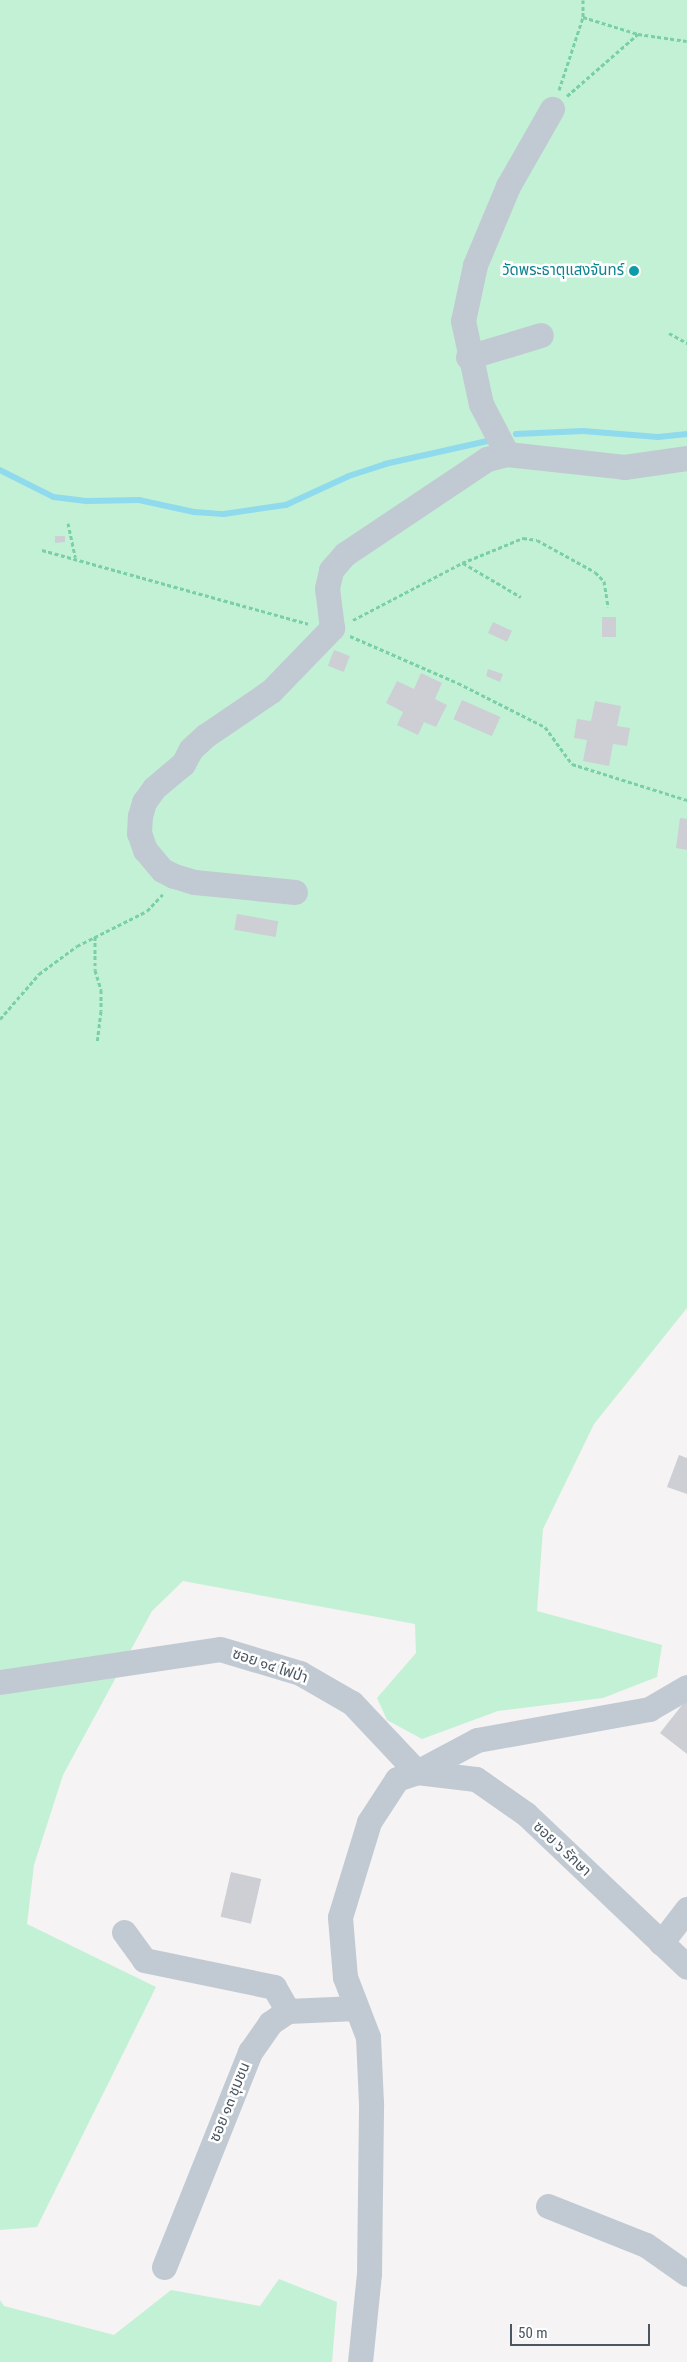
<!DOCTYPE html>
<html>
<head>
<meta charset="utf-8">
<style>
  body { margin:0 }
  #map { position:relative; width:687px; height:2362px; overflow:hidden; background:#f5f3f3; font-family:"Roboto Condensed","Noto Sans Thai",sans-serif }
  div>[style] { position:absolute }
  [style*='--x'] { left:calc(var(--x)*1px); top:calc(var(--y)*1px); width:calc(var(--w)*1px); rotate:calc(var(--a)*1deg) }
  .green>* { inset:0; background:#c3f1d5 }
  .stream>* { height:5.5px; margin:-2.75px; padding:0 2.75px; transform-origin:2.75px; border-radius:2.75px; background:#90daee }
  .building>* { inset:0; background:#cdcfd5; transform-origin:0 0 }
  .path>* { height:3px; margin-top:-1.5px; transform-origin:0; background:repeating-linear-gradient(90deg,#7ad0a6 0 4px,transparent 0 6.5px) }
  .minor>* { height:25px; margin:-12.5px; padding:0 12.5px; transform-origin:12.5px; border-radius:12.5px; background:#c1cad2 }
  .dots>* { width:14px; height:14px; translate:-50% -50%; box-sizing:border-box; border:2px solid #fff; border-radius:50% }
  span { translate:-50% -50%; white-space:nowrap; text-align:center; line-height:1.15; -webkit-text-stroke:5px #fff; paint-order:stroke }
  .culture-label { font-size:15px; color:#0d838f }
  .right { translate:-100% -50%; text-align:right }
  .street-label { font-size:15px; color:#4a5661 }
  .scale { position:absolute; left:510px; top:2324px; width:140px; height:22px; box-sizing:border-box; border:2px solid #4a5661; border-top:0; padding-left:6px; font-size:15px; line-height:18px; white-space:nowrap; color:#4a5661; -webkit-text-stroke:4px #fff; paint-order:stroke }
</style>
</head>
<body>
<div id="map">
  <div class="green">
    <div style="clip-path:polygon(0 0,687px 0,687px 1308px,594px 1424px,543px 1529px,537px 1611px,662px 1645px,657px 1677px,603px 1698px,498px 1711px,422px 1739px,387px 1720px,377px 1698px,416px 1653px,415px 1624px,183px 1581px,152px 1611px,63px 1775px,34px 1865px,27px 1924px,156px 1987px,37px 2227px,0 2230px)"></div>
    <div style="clip-path:polygon(279px 2279px,337px 2302px,332px 2362px,0 2362px,0 2300px,4px 2306px,114px 2335px,171px 2290px,260px 2306px)"></div>
  </div>
  <div class="stream">
    <div style="--x:516;--y:434;--w:67;--a:-2.6"></div>
    <div style="--x:583;--y:431;--w:75;--a:4.6"></div>
    <div style="--x:658;--y:437;--w:29;--a:-6"></div>
    <div style="--x:0;--y:470;--w:60;--a:26.6"></div>
    <div style="--x:54;--y:497;--w:34;--a:7"></div>
    <div style="--x:88;--y:501;--w:51;--a:-1.1"></div>
    <div style="--x:139;--y:500;--w:56;--a:12.3"></div>
    <div style="--x:194;--y:512;--w:30;--a:4"></div>
    <div style="--x:224;--y:514;--w:63;--a:-8.3"></div>
    <div style="--x:286;--y:505;--w:69;--a:-24.7"></div>
    <div style="--x:349;--y:476;--w:38;--a:-18"></div>
    <div style="--x:385;--y:464;--w:106;--a:-12.6"></div>
  </div>
  <div class="building">
    <div style="clip-path:polygon(55px 536px,65px 536px,65px 542px,55px 543px)"></div>
    <div style="left:602px;top:617px;width:14px;height:20px"></div>
    <div style="left:493px;top:622px;width:21px;height:12px;rotate:25deg"></div>
    <div style="left:334px;top:650px;width:17px;height:17px;rotate:21deg"></div>
    <div style="clip-path:polygon(488px 669px,503px 674px,500px 682px,486px 676px)"></div>
    <div style="clip-path:polygon(421px 673px,442px 683px,435px 699px,447px 705px,436px 727px,424px 722px,418px 735px,397px 725px,403px 712px,386px 703px,397px 681px,414px 689px)"></div>
    <div style="left:462px;top:700px;width:42px;height:21px;rotate:24deg"></div>
    <div style="clip-path:polygon(595px 701px,621px 706px,617px 726px,630px 728px,627px 746px,613px 744px,609px 766px,583px 761px,587px 740px,574px 738px,577px 719px,591px 721px)"></div>
    <div style="clip-path:polygon(680px 818px,687px 819px,687px 850px,676px 848px)"></div>
    <div style="left:237px;top:914px;width:42px;height:16px;rotate:10deg"></div>
    <div style="clip-path:polygon(679px 1455px,687px 1458px,687px 1494px,667px 1487px)"></div>
    <div style="clip-path:polygon(686px 1700px,687px 1701px,687px 1754px,660px 1733px)"></div>
    <div style="left:231px;top:1872px;width:31px;height:46px;rotate:13deg"></div>
  </div>
  <div class="path">
    <div style="--x:583;--y:0;--w:17;--a:90"></div>
    <div style="--x:583;--y:17;--w:58;--a:17.2"></div>
    <div style="--x:638;--y:34;--w:49;--a:8.1"></div>
    <div style="--x:559;--y:90;--w:77;--a:-71.8"></div>
    <div style="--x:567;--y:96;--w:94;--a:-41.1"></div>
    <div style="--x:669;--y:333;--w:21;--a:29"></div>
    <div style="--x:68;--y:523;--w:35;--a:78"></div>
    <div style="--x:42;--y:550;--w:276;--a:15.5"></div>
    <div style="--x:463;--y:563;--w:67;--a:30.4"></div>
    <div style="--x:353;--y:620;--w:123;--a:-27.6"></div>
    <div style="--x:462;--y:563;--w:66;--a:-22.3"></div>
    <div style="--x:523;--y:538;--w:14;--a:8"></div>
    <div style="--x:537;--y:540;--w:66;--a:28.9"></div>
    <div style="--x:595;--y:572;--w:13;--a:45"></div>
    <div style="--x:604;--y:581;--w:26;--a:81"></div>
    <div style="--x:350;--y:636;--w:118;--a:23.5"></div>
    <div style="--x:458;--y:683;--w:97;--a:26.8"></div>
    <div style="--x:545;--y:727;--w:46;--a:53.9"></div>
    <div style="--x:572;--y:764;--w:121;--a:17.4"></div>
    <div style="--x:95;--y:936;--w:34;--a:90"></div>
    <div style="--x:95;--y:970;--w:21;--a:73"></div>
    <div style="--x:101;--y:990;--w:21;--a:90"></div>
    <div style="--x:101;--y:1011;--w:32;--a:97"></div>
    <div style="--x:0;--y:1019;--w:60;--a:-49.1"></div>
    <div style="--x:39;--y:974;--w:47;--a:-36.4"></div>
    <div style="--x:77;--y:946;--w:78;--a:-26.6"></div>
    <div style="--x:147;--y:911;--w:23;--a:-47"></div>
  </div>
  <div class="minor">
    <div style="--x:468;--y:357;--w:76;--a:-16.8"></div>
    <div style="--x:507;--y:454;--w:56;--a:-117.5"></div>
    <div style="--x:481;--y:404;--w:85;--a:-102.2"></div>
    <div style="--x:463;--y:321;--w:57;--a:-77.9"></div>
    <div style="--x:475;--y:265;--w:86;--a:-67.3"></div>
    <div style="--x:508;--y:186;--w:89;--a:-60.3"></div>
    <div style="--x:295;--y:892;--w:101;--a:-174.3"></div>
    <div style="--x:194;--y:882;--w:21;--a:-163"></div>
    <div style="--x:174;--y:876;--w:13;--a:-153"></div>
    <div style="--x:162;--y:870;--w:26;--a:-130"></div>
    <div style="--x:145;--y:850;--w:18;--a:-109"></div>
    <div style="--x:139;--y:833;--w:17;--a:-87"></div>
    <div style="--x:140;--y:816;--w:15;--a:-74"></div>
    <div style="--x:144;--y:802;--w:17;--a:-54"></div>
    <div style="--x:154;--y:788;--w:38;--a:-40"></div>
    <div style="--x:183;--y:764;--w:17;--a:-62"></div>
    <div style="--x:191;--y:749;--w:19;--a:-43"></div>
    <div style="--x:205;--y:736;--w:80;--a:-34.3"></div>
    <div style="--x:271;--y:691;--w:88;--a:-45.9"></div>
    <div style="--x:332;--y:628;--w:40;--a:-97.1"></div>
    <div style="--x:327;--y:588;--w:18;--a:-77"></div>
    <div style="--x:331;--y:570;--w:21;--a:-49"></div>
    <div style="--x:345;--y:554;--w:171;--a:-33.8"></div>
    <div style="--x:487;--y:459;--w:21;--a:-14"></div>
    <div style="--x:507;--y:454;--w:118;--a:6.3"></div>
    <div style="--x:624;--y:467;--w:64;--a:-8.1"></div>
    <div style="--x:0;--y:1682;--w:222;--a:-8.5"></div>
    <div style="--x:220;--y:1649;--w:84;--a:16.7"></div>
    <div style="--x:300;--y:1673;--w:60;--a:30"></div>
    <div style="--x:352;--y:1703;--w:95;--a:46.7"></div>
    <div style="--x:417;--y:1772;--w:59;--a:6.8"></div>
    <div style="--x:476;--y:1779;--w:61;--a:35"></div>
    <div style="--x:526;--y:1814;--w:222;--a:43.5"></div>
    <div style="--x:124;--y:1932;--w:34;--a:54"></div>
    <div style="--x:144;--y:1960;--w:133;--a:11.7"></div>
    <div style="--x:274;--y:1987;--w:28;--a:60"></div>
    <div style="--x:661;--y:1943;--w:43;--a:-52.6"></div>
    <div style="--x:548;--y:2206;--w:105;--a:21.7"></div>
    <div style="--x:646;--y:2245;--w:50;--a:35.3"></div>
    <div style="--x:164;--y:2267;--w:232;--a:-68.2"></div>
    <div style="--x:250;--y:2052;--w:35;--a:-55"></div>
    <div style="--x:270;--y:2023;--w:22;--a:-34"></div>
    <div style="--x:288;--y:2011;--w:68;--a:-2.5"></div>
    <div style="--x:360;--y:2362;--w:88;--a:-84.2"></div>
    <div style="--x:369;--y:2274;--w:171;--a:-89.3"></div>
    <div style="--x:371;--y:2103;--w:66;--a:-92.6"></div>
    <div style="--x:368;--y:2037;--w:64;--a:-111"></div>
    <div style="--x:345;--y:1977;--w:60;--a:-94.8"></div>
    <div style="--x:340;--y:1917;--w:99;--a:-73"></div>
    <div style="--x:369;--y:1822;--w:51;--a:-56.9"></div>
    <div style="--x:397;--y:1779;--w:21;--a:-19"></div>
    <div style="--x:417;--y:1772;--w:68;--a:-28.1"></div>
    <div style="--x:477;--y:1740;--w:175;--a:-10.2"></div>
    <div style="--x:649;--y:1709;--w:44;--a:-30.1"></div>
  </div>
  <div class="dots">
    <div style="left:634px;top:271px;background:#0f9aa8"></div>
  </div>
  <div class="culture-label">
    <span class="right" style="left:624px;top:271px">วัดพระธาตุแสงจันทร์</span>
  </div>
  <div class="street-label">
    <span style="left:270px;top:1666px;rotate:19deg">ซอย ๑๔ ไฟป่า</span>
    <span style="left:562px;top:1849px;rotate:43deg">ซอย ๖ รักษา</span>
    <span style="left:230px;top:2102px;rotate:-68deg">ซอย ๑๓ ชุมชน</span>
  </div>
  <div class="scale">50 m</div>
</div>
</body>
</html>
